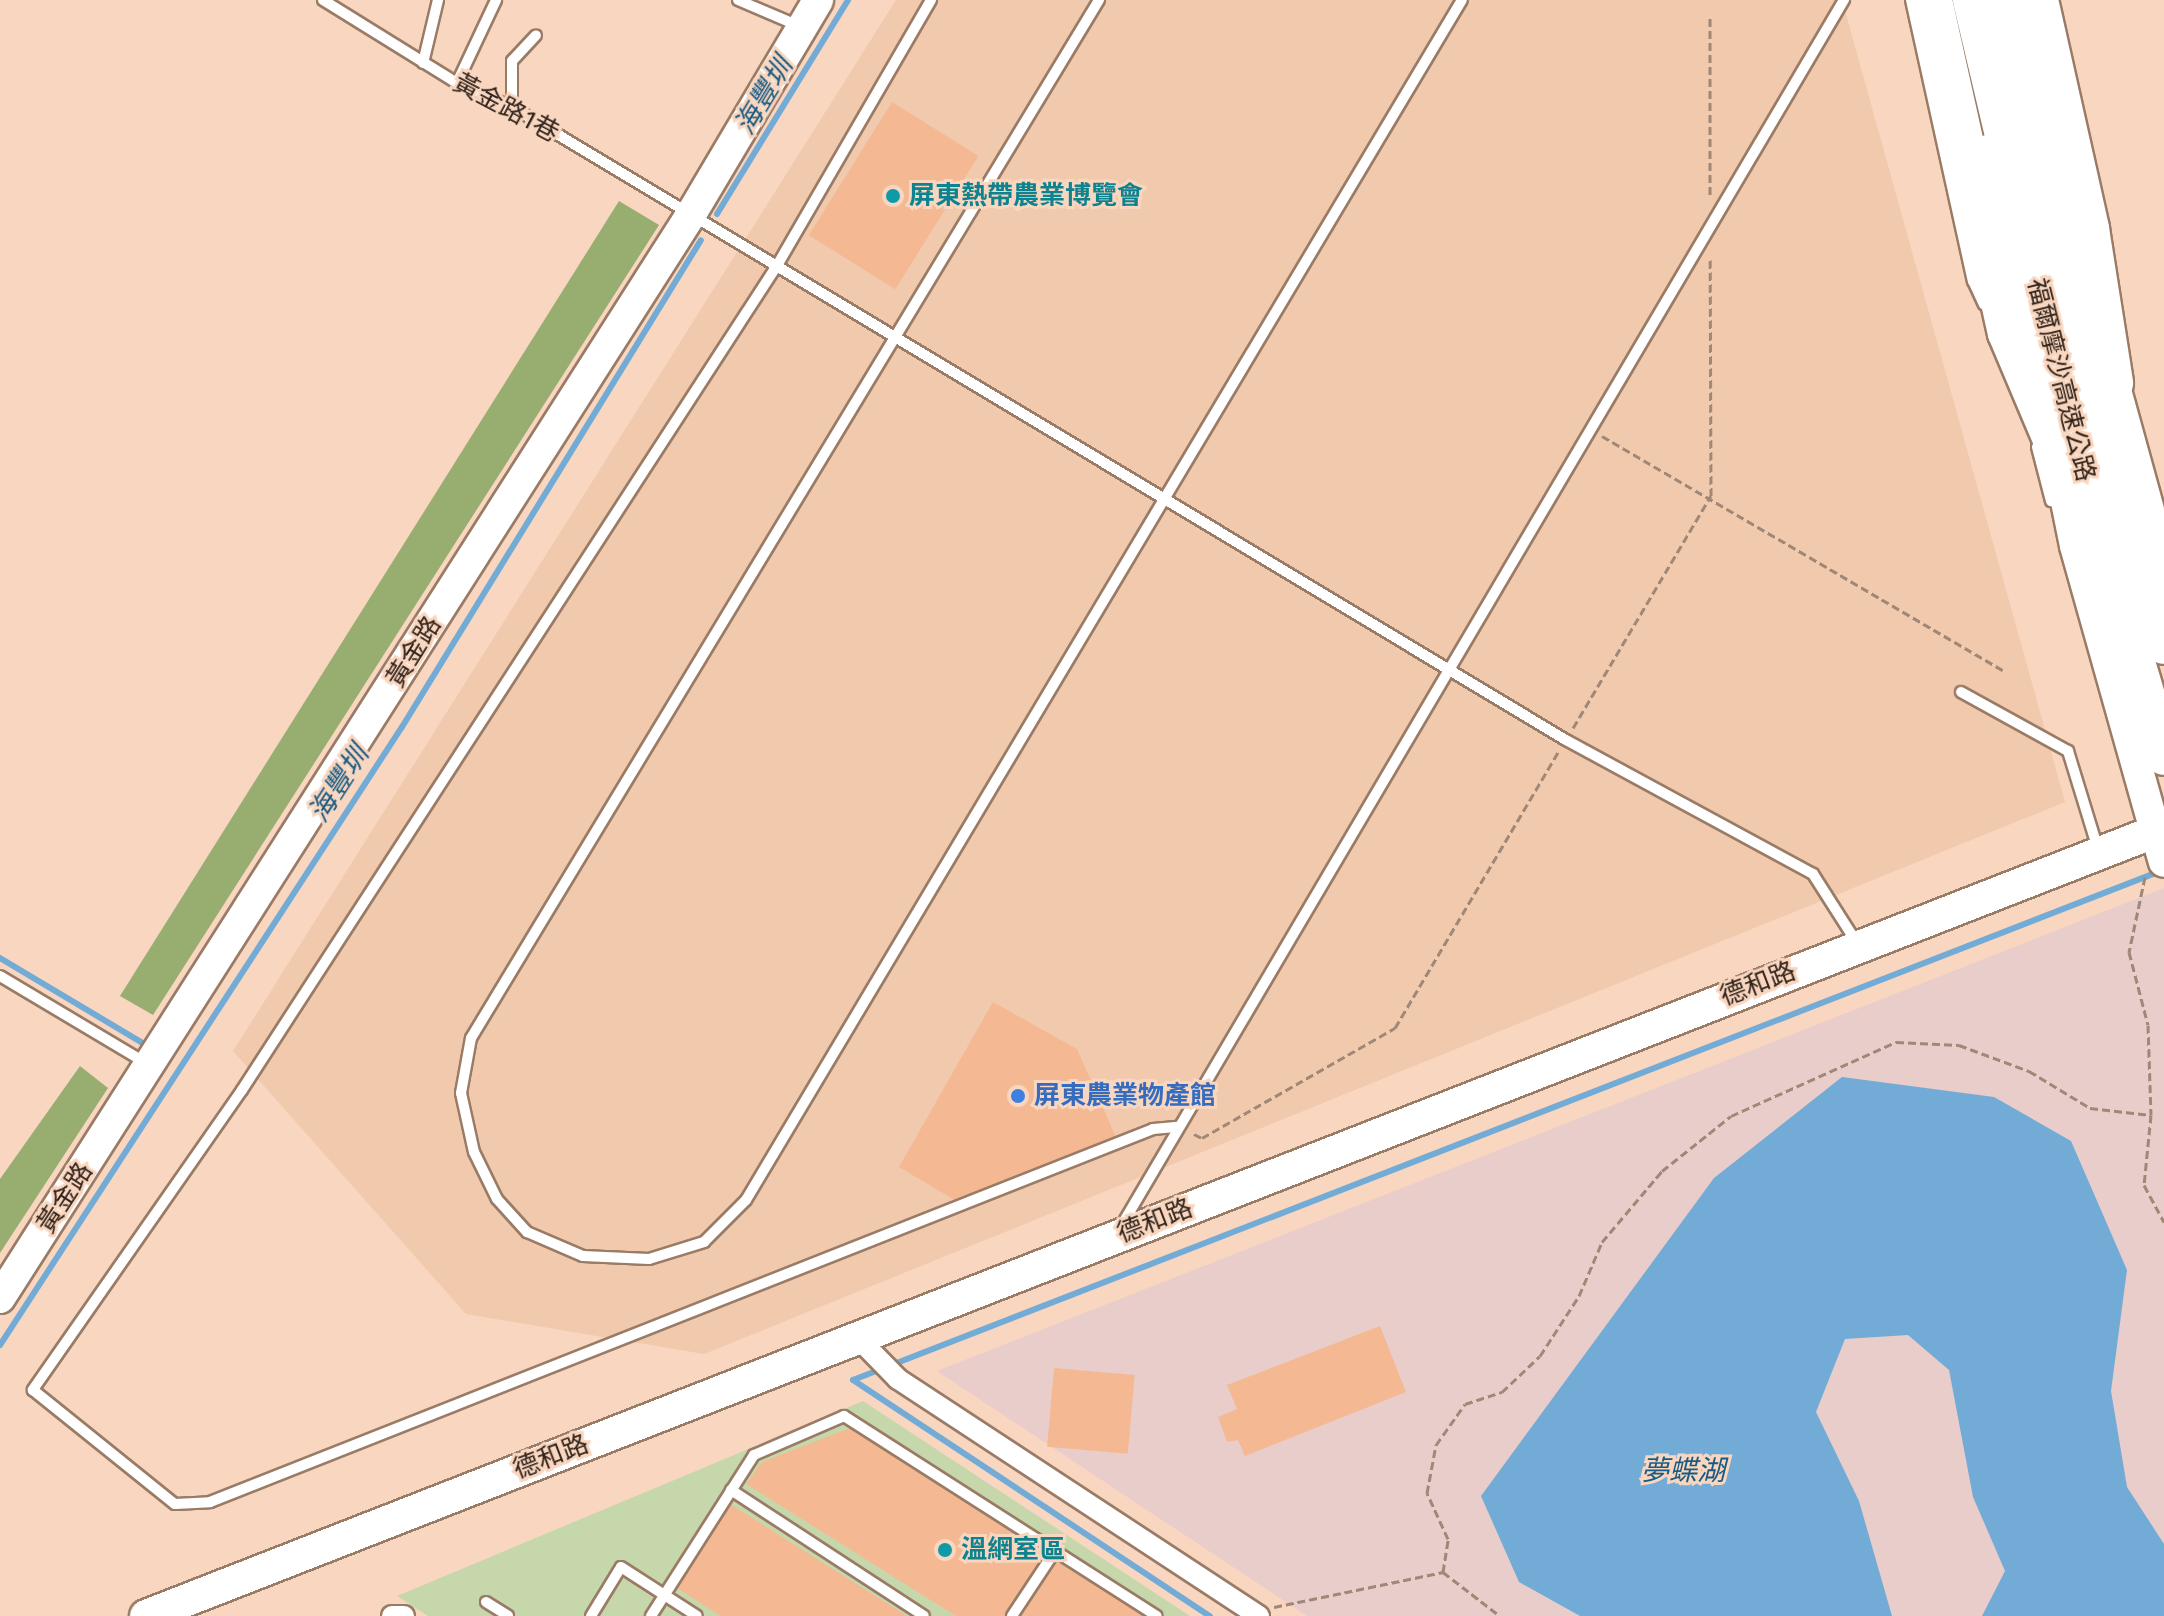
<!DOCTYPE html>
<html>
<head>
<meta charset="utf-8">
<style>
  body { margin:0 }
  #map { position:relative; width:2164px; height:1616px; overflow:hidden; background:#f9d6bf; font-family:"Fira Sans","Noto Sans TC",sans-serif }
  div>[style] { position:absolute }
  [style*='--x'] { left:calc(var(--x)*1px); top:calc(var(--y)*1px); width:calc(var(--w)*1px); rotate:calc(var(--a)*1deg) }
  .built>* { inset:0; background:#f1c9ad }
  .industrial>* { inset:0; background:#e8cdcb }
  .green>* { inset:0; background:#c6d8ab }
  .forest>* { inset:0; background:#98ae71 }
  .water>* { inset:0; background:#72abd5 }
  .stream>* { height:6px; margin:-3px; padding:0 3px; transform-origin:3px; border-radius:3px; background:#72abd5 }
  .building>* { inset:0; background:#f4b992; transform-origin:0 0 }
  .path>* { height:3px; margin-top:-1.5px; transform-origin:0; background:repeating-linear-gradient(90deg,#a08776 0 8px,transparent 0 12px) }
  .roads { filter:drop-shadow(2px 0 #9a7b66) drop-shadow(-2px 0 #9a7b66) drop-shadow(0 2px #9a7b66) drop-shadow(0 -2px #9a7b66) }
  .lane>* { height:10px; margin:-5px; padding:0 5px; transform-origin:5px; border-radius:5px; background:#fff }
  .street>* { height:20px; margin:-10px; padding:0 10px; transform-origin:10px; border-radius:10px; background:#fff }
  .secondary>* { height:30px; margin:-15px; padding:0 15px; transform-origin:15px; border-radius:15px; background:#fff }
  .primary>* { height:32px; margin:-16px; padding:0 16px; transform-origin:16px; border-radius:16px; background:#fff }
  .highway>* { height:38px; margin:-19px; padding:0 19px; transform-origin:19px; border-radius:19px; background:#fff }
  .dots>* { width:22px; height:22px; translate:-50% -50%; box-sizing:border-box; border:4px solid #f9d6bf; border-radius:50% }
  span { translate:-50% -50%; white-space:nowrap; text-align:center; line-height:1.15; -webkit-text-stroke:6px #f9d6bf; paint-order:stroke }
  .street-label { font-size:26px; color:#30231b }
  .culture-label { font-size:26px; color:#0d838f; font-weight:700 }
  .left { translate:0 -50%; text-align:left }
  .shop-label { font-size:26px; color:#366cbe; font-weight:700 }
  .water-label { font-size:28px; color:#195b84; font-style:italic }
</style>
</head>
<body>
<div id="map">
  <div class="built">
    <div style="clip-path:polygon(896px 0,1842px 0,2065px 802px,704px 1354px,466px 1314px,233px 1051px)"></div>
  </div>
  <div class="industrial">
    <div style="clip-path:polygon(2164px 888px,2164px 1616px,1307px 1616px,937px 1371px)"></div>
  </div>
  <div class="green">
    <div style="clip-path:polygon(863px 1401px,1190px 1616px,428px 1616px,397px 1596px)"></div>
  </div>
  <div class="forest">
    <div style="clip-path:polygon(619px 201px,659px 225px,153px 1015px,120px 996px)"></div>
    <div style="clip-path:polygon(80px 1066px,108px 1088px,0 1253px,0 1179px)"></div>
  </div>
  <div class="water">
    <div style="clip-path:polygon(1842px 1077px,1994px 1097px,2071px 1141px,2127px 1270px,2111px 1391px,2127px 1487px,2164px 1544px,2164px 1616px,1982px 1616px,2005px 1571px,1973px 1497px,1949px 1370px,1908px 1335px,1845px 1339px,1816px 1412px,1859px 1501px,1892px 1616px,1580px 1616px,1519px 1582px,1481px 1496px,1714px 1178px)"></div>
  </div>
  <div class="stream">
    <div style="--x:717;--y:214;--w:251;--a:-58.5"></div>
    <div style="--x:0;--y:958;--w:176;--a:30.8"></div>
    <div style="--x:0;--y:1345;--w:737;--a:-56.96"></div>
    <div style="--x:402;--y:727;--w:571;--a:-58.45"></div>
    <div style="--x:853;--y:1380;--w:1400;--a:-21.27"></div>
    <div style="--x:853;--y:1380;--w:428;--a:33.5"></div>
  </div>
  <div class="building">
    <div style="left:892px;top:102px;width:102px;height:157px;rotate:32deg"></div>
    <div style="clip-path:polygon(993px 1002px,1077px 1049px,1118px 1142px,958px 1202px,899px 1167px)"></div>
    <div style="clip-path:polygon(1380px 1326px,1406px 1392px,1245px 1456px,1238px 1440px,1227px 1442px,1218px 1417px,1237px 1409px,1227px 1385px)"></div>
    <div style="left:1054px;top:1368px;width:81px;height:79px;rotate:5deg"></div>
    <div style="clip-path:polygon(850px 1428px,1143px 1616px,956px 1616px,746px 1484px,762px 1462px)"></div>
    <div style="clip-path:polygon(730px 1504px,907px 1616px,721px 1616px,677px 1588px)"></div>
  </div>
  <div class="path">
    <div style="--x:1710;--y:18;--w:180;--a:90"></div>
    <div style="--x:1602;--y:436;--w:468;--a:30.3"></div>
    <div style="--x:1573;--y:728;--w:270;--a:-59.3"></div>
    <div style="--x:1711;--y:496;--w:239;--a:-90.2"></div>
    <div style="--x:2145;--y:877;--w:77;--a:102"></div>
    <div style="--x:2129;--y:952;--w:75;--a:75.4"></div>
    <div style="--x:2148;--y:1025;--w:90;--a:88.1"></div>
    <div style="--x:2151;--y:1115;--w:70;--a:95.7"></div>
    <div style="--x:2144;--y:1185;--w:42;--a:61.6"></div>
    <div style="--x:1194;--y:1134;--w:9;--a:27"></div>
    <div style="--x:1202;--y:1138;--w:222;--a:-29.7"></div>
    <div style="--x:1395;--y:1028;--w:322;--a:-59.4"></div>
    <div style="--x:1443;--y:1572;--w:33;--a:-81"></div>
    <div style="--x:1448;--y:1539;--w:51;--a:-114.5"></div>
    <div style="--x:1427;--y:1493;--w:49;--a:-79.4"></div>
    <div style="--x:1436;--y:1445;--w:50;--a:-54.7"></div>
    <div style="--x:1465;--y:1404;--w:39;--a:-18"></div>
    <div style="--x:1502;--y:1392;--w:52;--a:-43.5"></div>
    <div style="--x:1540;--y:1356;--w:72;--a:-57"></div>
    <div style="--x:1579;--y:1296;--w:59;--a:-66.9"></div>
    <div style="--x:1602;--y:1242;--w:93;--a:-49.8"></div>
    <div style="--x:1662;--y:1171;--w:88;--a:-38.6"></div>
    <div style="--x:1731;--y:1116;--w:181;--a:-24.2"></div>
    <div style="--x:1896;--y:1042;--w:63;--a:2.7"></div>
    <div style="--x:1959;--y:1045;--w:75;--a:20.4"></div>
    <div style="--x:2029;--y:1071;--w:71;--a:31.2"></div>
    <div style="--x:2090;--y:1108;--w:61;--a:6.5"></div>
    <div style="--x:1274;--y:1607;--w:173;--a:-11.7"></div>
    <div style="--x:1443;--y:1572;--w:72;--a:37.7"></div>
  </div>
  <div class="roads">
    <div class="lane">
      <div style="--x:323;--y:0;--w:158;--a:31.8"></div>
      <div style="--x:457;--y:83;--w:60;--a:23.6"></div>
      <div style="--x:512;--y:107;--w:1229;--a:30.99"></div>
      <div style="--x:1566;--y:740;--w:281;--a:28.5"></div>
      <div style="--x:1813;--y:874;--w:82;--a:57.5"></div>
      <div style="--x:738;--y:0;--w:66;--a:23.1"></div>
      <div style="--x:931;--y:0;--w:309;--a:120.1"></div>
      <div style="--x:776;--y:267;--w:981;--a:122.98"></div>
      <div style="--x:242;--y:1090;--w:366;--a:124.9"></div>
      <div style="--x:33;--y:1390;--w:182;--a:38.8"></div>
      <div style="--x:175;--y:1504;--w:35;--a:-3"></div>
      <div style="--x:210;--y:1502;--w:1014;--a:-21.58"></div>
      <div style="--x:1153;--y:1129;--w:25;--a:-5"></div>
      <div style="--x:1099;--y:0;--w:1213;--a:121.17"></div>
      <div style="--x:471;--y:1038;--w:56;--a:100.3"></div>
      <div style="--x:461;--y:1093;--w:60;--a:77.6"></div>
      <div style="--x:474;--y:1152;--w:52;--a:63.9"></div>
      <div style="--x:497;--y:1199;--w:45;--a:47.7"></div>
      <div style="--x:527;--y:1232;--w:61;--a:23.2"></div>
      <div style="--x:583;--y:1256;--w:66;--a:2.6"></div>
      <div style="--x:649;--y:1259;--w:58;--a:-17.2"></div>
      <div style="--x:704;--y:1242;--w:59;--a:-45"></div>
      <div style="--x:746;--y:1200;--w:1397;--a:-59.18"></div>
      <div style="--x:1911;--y:0;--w:288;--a:77.6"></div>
      <div style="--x:1973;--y:281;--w:26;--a:65"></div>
      <div style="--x:423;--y:63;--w:65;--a:-76.6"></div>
      <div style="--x:457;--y:83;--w:92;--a:-64.8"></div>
      <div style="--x:512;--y:107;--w:46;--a:-90"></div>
      <div style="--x:512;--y:61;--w:35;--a:-47"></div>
      <div style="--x:2037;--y:447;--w:56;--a:75.5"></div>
      <div style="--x:1961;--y:692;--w:122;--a:28.9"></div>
      <div style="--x:2068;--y:751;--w:102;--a:73"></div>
      <div style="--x:0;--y:976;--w:170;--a:30.8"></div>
      <div style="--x:1120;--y:1228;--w:1426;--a:-59.48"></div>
      <div style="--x:731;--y:1490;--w:230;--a:33.1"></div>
      <div style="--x:486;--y:1602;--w:26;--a:32"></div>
      <div style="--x:591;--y:1616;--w:57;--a:-58.5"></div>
      <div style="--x:621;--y:1567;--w:90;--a:32.8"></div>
      <div style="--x:651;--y:1616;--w:191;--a:-57.4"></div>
      <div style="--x:754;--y:1455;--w:98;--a:-23.4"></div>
      <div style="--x:844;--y:1416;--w:371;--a:32.6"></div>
      <div style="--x:1012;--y:1616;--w:78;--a:-56.5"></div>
    </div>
    <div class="street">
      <div style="--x:857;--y:1337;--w:59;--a:45.7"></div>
      <div style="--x:898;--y:1379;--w:432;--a:33.3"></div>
      <div style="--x:392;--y:1616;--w:12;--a:0"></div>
    </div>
    <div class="secondary">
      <div style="--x:1988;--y:150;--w:240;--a:77.2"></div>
      <div style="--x:2108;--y:361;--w:211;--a:74.6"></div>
      <div style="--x:2051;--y:427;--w:121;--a:78.6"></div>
      <div style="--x:2075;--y:546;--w:328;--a:74.3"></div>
      <div style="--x:0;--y:1298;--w:1283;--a:-57.47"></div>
      <div style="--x:690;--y:216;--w:251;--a:-59.3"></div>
    </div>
    <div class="primary">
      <div style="--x:146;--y:1616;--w:2166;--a:-21.33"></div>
    </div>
    <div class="highway">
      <div style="--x:1933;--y:0;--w:341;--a:77.5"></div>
      <div style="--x:2007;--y:333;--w:126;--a:67.1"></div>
      <div style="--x:1972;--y:0;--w:560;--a:76.68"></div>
      <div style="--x:2101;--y:545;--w:220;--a:73.4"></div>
      <div style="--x:2004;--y:0;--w:416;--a:77.1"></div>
      <div style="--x:2097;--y:405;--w:249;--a:74.4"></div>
      <div style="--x:2039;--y:0;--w:235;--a:77.4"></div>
      <div style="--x:2090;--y:229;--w:156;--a:81.1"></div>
    </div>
  </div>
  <div class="dots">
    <div style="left:893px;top:196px;background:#0f9aa8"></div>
    <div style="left:1018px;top:1096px;background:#3f7fe0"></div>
    <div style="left:945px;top:1550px;background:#0f9aa8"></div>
  </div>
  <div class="street-label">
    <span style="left:506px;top:108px;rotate:28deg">黃金路1巷</span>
    <span style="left:2061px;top:380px;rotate:76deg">福爾摩沙高速公路</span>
    <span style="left:414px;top:652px;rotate:-58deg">黃金路</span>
    <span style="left:1758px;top:984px;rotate:-21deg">德和路</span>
    <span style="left:65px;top:1198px;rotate:-57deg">黃金路</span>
    <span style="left:1155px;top:1221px;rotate:-21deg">德和路</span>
    <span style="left:551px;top:1457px;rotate:-21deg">德和路</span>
  </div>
  <div class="culture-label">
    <span class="left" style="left:909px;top:196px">屏東熱帶農業博覽會</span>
    <span class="left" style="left:961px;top:1550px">溫網室區</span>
  </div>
  <div class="shop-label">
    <span class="left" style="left:1034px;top:1096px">屏東農業物產館</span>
  </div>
  <div class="water-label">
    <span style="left:764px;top:96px;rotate:-59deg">海豐圳</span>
    <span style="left:339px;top:784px;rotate:-57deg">海豐圳</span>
    <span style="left:1683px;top:1471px">夢蝶湖</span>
  </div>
</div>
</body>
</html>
